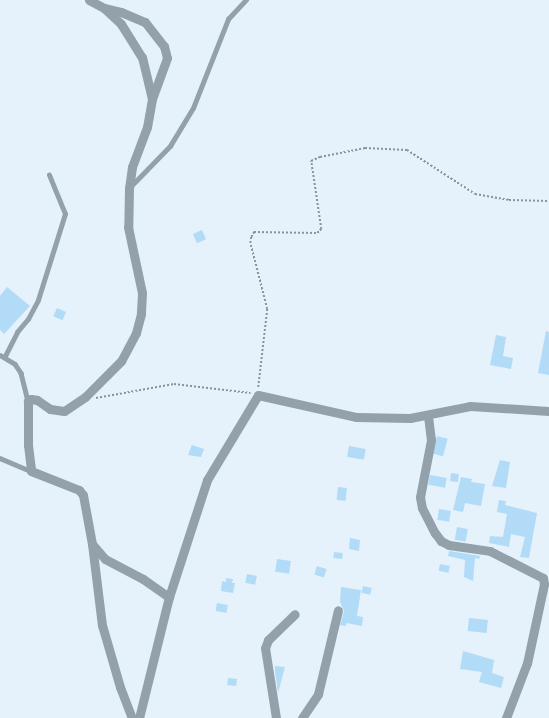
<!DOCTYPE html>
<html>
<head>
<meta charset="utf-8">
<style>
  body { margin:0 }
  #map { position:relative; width:549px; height:718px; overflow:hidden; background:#e5f2fb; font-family:"Sofia Sans Condensed",sans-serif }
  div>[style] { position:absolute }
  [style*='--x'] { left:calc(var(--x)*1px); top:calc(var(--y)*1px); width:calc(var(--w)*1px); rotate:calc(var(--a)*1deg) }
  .building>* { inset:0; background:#b1dbf6; transform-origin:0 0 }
  .path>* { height:1.5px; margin-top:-0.75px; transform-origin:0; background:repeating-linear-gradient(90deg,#87949d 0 2px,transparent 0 4px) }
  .lane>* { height:4.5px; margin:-2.25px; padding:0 2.25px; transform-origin:2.25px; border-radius:2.25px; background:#93a1aa }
  .street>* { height:9px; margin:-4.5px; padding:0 4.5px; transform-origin:4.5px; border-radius:4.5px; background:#93a1aa }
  span { translate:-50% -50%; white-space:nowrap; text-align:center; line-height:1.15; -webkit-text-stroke:3px #fdfdfd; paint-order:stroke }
</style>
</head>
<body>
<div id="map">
  <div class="building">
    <div style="left:202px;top:230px;width:10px;height:10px;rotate:66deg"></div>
    <div style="clip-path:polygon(7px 287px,30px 306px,4px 334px,0 330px,0 296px)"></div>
    <div style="left:57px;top:308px;width:10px;height:9px;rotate:24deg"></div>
    <div style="clip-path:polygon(546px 331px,549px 332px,549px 375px,538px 373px)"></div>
    <div style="clip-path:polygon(496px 335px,506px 337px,503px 356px,513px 358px,511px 369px,490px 365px)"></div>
    <div style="left:437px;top:436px;width:11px;height:18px;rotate:15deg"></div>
    <div style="clip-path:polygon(192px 445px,204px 449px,201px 457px,188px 455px)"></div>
    <div style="left:349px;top:446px;width:17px;height:11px;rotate:10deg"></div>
    <div style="clip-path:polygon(500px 460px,510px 462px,506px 488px,492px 486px)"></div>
    <div style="left:451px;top:473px;width:8px;height:8px;rotate:7deg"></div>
    <div style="left:430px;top:475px;width:17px;height:10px;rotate:10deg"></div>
    <div style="clip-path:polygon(461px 477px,472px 479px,471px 482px,485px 484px,481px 506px,465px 503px,463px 512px,453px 510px)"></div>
    <div style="left:338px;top:487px;width:9px;height:13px;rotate:6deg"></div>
    <div style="clip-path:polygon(499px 500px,506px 501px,505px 505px,537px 513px,529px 558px,520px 557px,525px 537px,511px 534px,509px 547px,489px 543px,490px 536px,503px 537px,507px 514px,497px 512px)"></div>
    <div style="left:439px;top:509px;width:12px;height:11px;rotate:9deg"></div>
    <div style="left:457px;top:527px;width:11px;height:13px;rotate:10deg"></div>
    <div style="clip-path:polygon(350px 538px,360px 540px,359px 551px,349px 549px)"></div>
    <div style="clip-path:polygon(449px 551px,480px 556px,479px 559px,475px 558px,473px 581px,464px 577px,465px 560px,448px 556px)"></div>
    <div style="left:334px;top:552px;width:9px;height:6px;rotate:6deg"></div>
    <div style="left:277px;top:559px;width:14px;height:13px;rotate:8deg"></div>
    <div style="left:440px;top:564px;width:10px;height:7px;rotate:11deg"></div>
    <div style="left:317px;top:566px;width:10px;height:9px;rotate:17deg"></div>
    <div style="left:247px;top:574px;width:10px;height:9px;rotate:11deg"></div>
    <div style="clip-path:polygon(226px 578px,233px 579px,232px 583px,235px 583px,233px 593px,221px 591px,222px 581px,226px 582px)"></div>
    <div style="left:363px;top:586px;width:9px;height:7px;rotate:13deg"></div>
    <div style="clip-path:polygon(341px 587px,361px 590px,357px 616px,363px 617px,362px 626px,346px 623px,346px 626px,340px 625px,344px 611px,340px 602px)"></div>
    <div style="left:217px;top:603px;width:11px;height:8px;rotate:10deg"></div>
    <div style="left:469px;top:618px;width:19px;height:13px;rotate:6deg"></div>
    <div style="clip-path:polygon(463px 651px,494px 660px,492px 673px,504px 677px,501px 688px,479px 682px,482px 672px,460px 669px)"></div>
    <div style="clip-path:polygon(275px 666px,285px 667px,278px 693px,275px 672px)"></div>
    <div style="left:228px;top:678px;width:9px;height:7px;rotate:6deg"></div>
  </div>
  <div class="path">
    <div style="--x:258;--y:387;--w:79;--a:-83.4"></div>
    <div style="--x:267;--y:309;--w:68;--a:-104.4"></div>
    <div style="--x:250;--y:243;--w:6;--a:-81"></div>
    <div style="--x:251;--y:237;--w:6;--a:-59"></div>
    <div style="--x:254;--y:232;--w:63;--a:0.9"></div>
    <div style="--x:317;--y:233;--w:6;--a:-45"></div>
    <div style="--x:321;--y:229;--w:69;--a:-98.4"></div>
    <div style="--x:311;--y:161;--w:10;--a:-24"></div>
    <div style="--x:320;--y:157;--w:46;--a:-11.3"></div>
    <div style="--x:365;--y:148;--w:42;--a:2.7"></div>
    <div style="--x:407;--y:150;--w:81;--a:32.9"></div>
    <div style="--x:475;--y:194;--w:35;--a:10"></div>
    <div style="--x:509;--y:200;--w:40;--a:1.4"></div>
    <div style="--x:96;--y:398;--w:79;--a:-10.2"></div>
    <div style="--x:174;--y:384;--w:77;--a:6.8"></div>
  </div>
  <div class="lane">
    <div style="--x:131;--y:186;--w:56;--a:-45.7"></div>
    <div style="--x:170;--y:146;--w:44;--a:-58.8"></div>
    <div style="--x:193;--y:108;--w:96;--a:-68.5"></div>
    <div style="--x:228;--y:19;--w:26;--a:-47"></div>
    <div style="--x:0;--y:355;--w:17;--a:31"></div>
    <div style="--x:15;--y:364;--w:11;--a:56"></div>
    <div style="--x:21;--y:373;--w:29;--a:76"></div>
    <div style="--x:5;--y:356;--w:27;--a:-63"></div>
    <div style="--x:17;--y:332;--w:17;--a:-50"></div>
    <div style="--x:28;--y:319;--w:21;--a:-62"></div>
    <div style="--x:38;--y:300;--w:90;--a:-72.6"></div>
    <div style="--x:65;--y:214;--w:42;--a:-112.3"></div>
    <div style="--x:0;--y:458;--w:34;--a:23"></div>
  </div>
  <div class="street">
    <div style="--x:89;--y:0;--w:17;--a:28"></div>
    <div style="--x:104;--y:8;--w:17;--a:13"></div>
    <div style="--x:121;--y:12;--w:26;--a:23"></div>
    <div style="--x:145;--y:22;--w:31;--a:52"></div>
    <div style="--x:164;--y:46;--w:12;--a:76"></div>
    <div style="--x:167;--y:58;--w:44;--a:110.1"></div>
    <div style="--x:152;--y:99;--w:28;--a:100"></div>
    <div style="--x:147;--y:127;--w:43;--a:110.6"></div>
    <div style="--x:132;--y:167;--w:21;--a:98"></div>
    <div style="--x:129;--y:188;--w:39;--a:91"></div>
    <div style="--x:128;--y:227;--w:67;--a:78"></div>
    <div style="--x:142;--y:293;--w:21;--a:93"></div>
    <div style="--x:141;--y:314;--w:20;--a:105"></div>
    <div style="--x:136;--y:333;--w:32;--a:118"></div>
    <div style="--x:121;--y:361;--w:51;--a:135"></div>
    <div style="--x:85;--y:397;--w:25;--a:146"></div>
    <div style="--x:64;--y:411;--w:14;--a:-172"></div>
    <div style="--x:50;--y:409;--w:16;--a:-145"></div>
    <div style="--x:37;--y:400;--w:6;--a:-171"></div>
    <div style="--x:31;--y:399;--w:4;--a:146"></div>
    <div style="--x:28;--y:401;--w:44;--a:90"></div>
    <div style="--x:28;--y:445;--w:26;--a:83"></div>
    <div style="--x:31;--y:471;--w:52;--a:21.6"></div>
    <div style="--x:79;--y:490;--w:6;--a:51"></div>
    <div style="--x:83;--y:495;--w:50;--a:79.6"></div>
    <div style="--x:92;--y:544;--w:82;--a:83"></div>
    <div style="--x:102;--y:625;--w:65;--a:73.8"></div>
    <div style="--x:120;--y:687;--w:33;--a:69"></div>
    <div style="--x:105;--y:9;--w:22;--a:43"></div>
    <div style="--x:121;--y:24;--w:39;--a:58"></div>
    <div style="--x:142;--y:57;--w:43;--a:76.6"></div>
    <div style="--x:428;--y:416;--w:24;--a:83"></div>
    <div style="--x:431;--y:440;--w:58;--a:100.9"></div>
    <div style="--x:420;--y:497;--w:11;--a:80"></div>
    <div style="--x:422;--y:508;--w:28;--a:63"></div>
    <div style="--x:435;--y:533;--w:10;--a:53"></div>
    <div style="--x:441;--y:541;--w:9;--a:27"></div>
    <div style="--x:449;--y:545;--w:41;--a:8.3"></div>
    <div style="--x:490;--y:551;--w:59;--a:27"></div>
    <div style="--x:543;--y:578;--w:6;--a:81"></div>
    <div style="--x:544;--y:584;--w:81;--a:102.1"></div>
    <div style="--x:527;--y:663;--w:59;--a:110.9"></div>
    <div style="--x:92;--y:544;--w:20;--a:49"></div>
    <div style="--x:105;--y:559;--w:43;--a:27.8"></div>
    <div style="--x:143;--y:579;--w:32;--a:35"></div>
    <div style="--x:139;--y:718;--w:125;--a:-76.1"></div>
    <div style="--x:169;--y:597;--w:123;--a:-72"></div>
    <div style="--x:207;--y:480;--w:99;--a:-59"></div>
    <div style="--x:258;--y:395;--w:100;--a:12.7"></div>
    <div style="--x:356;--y:417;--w:54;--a:1.1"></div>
    <div style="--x:410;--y:418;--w:61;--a:-11.3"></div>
    <div style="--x:470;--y:406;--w:79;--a:3.6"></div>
    <div style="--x:276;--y:718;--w:71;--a:-98.9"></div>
    <div style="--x:265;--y:648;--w:9;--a:-69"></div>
    <div style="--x:268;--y:640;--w:37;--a:-44"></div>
    <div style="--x:302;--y:718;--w:29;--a:-56"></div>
    <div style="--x:318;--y:694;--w:86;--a:-76.6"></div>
  </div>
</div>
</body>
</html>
